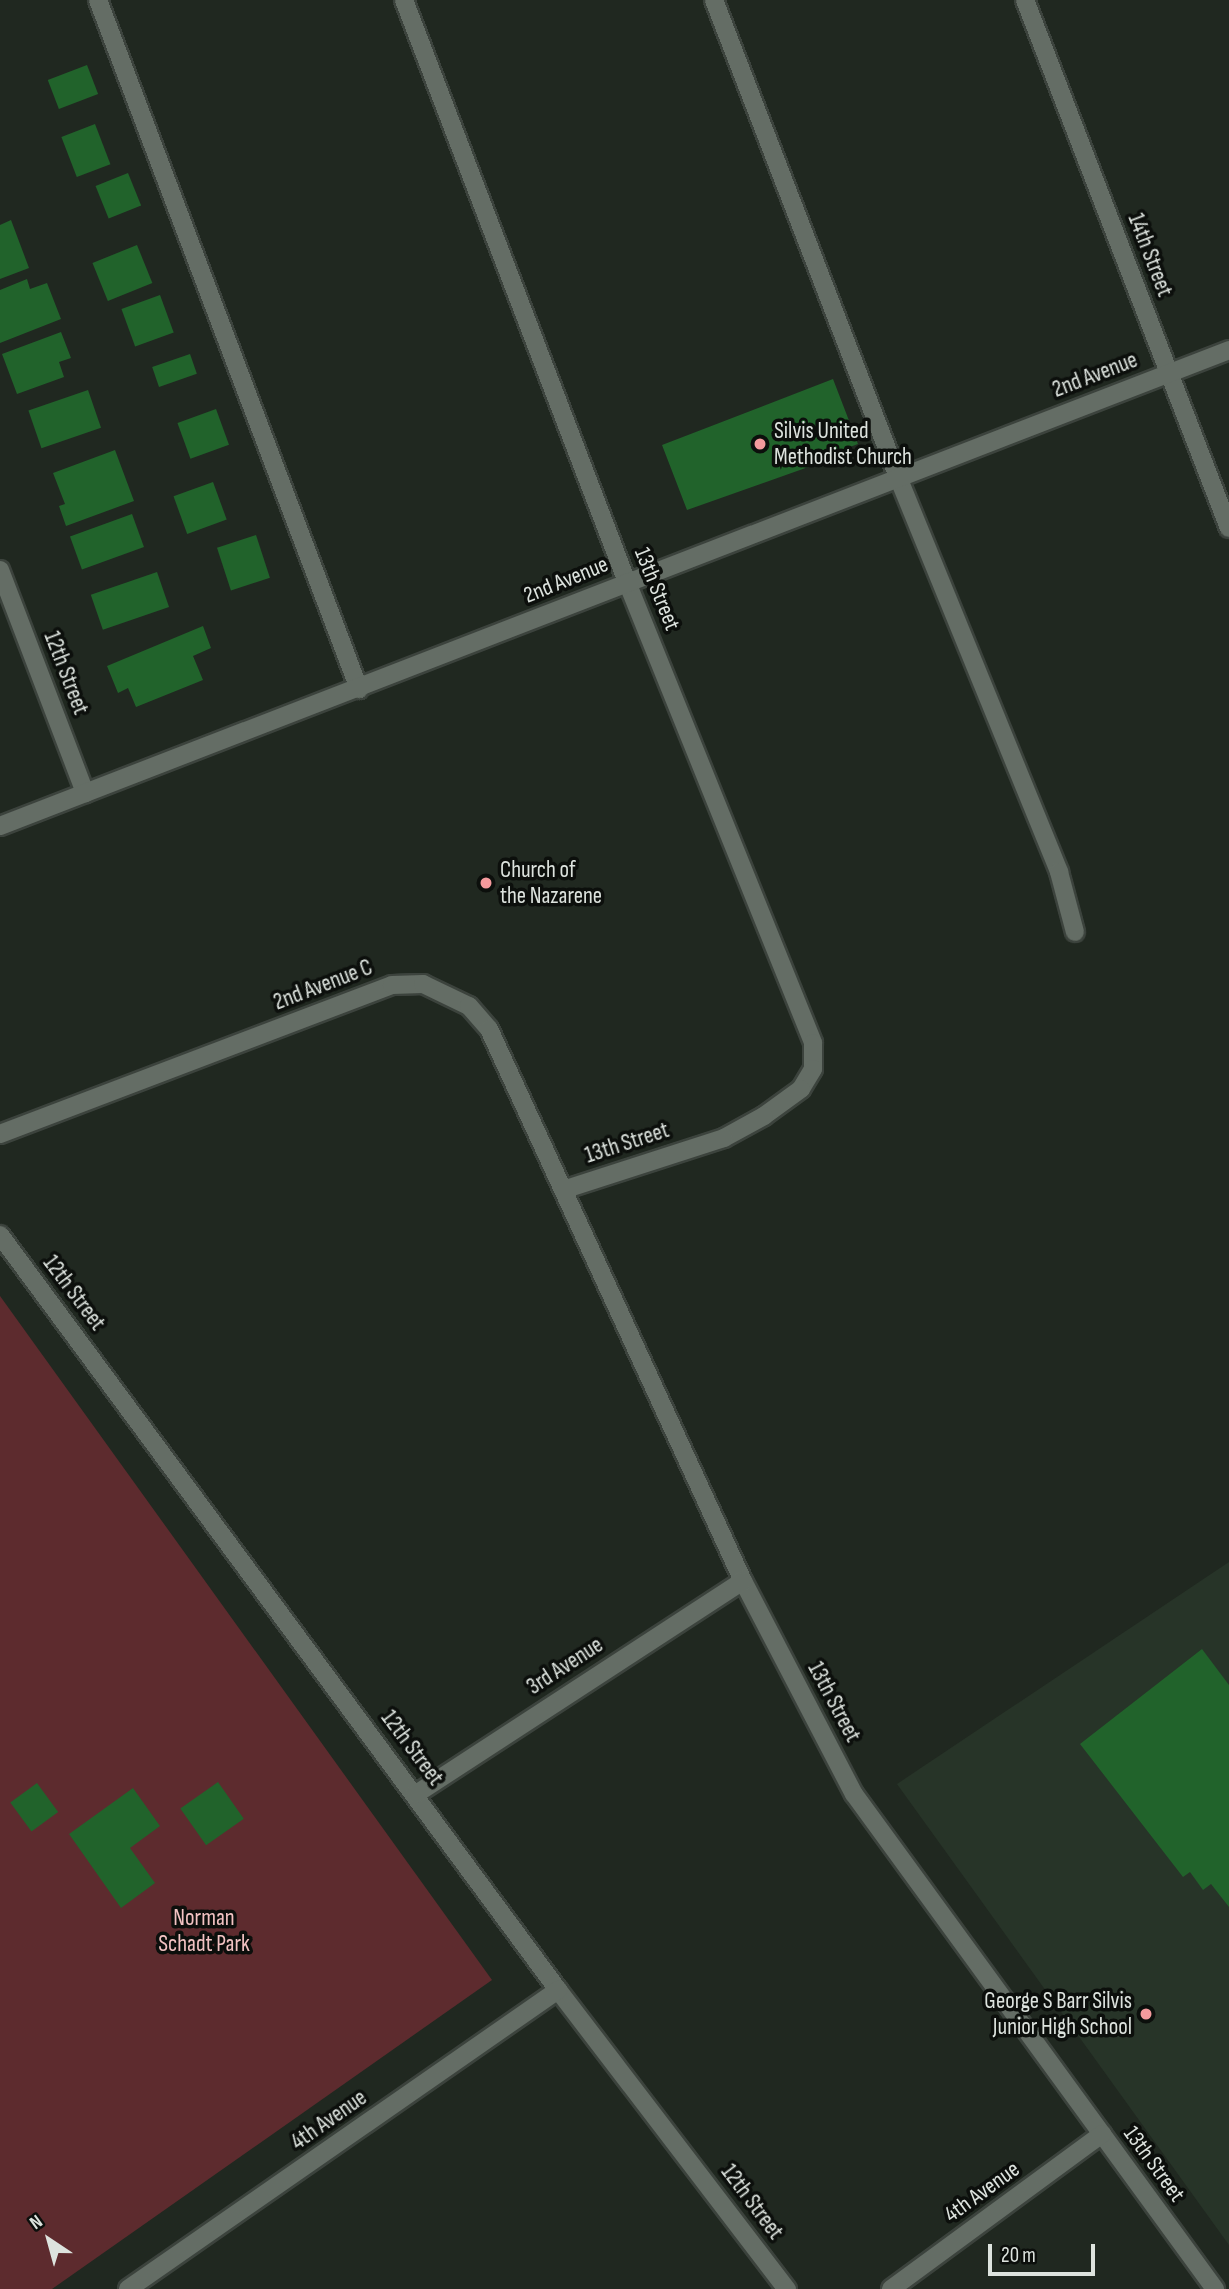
<!DOCTYPE html>
<html>
<head>
<meta charset="utf-8">
<style>
  body { margin:0 }
  #map { position:relative; width:1229px; height:2289px; overflow:hidden; background:#202820; font-family:"Sofia Sans Condensed",sans-serif }
  div>[style] { position:absolute }
  [style*='--x'] { left:calc(var(--x)*1px); top:calc(var(--y)*1px); width:calc(var(--w)*1px); rotate:calc(var(--a)*1deg) }
  .built>* { inset:0; background:#273428 }
  .green>* { inset:0; background:#5d2b2e }
  .building>* { inset:0; background:#21632b; transform-origin:0 0 }
  .roads { filter:drop-shadow(2px 0 #3c433d) drop-shadow(-2px 0 #3c433d) drop-shadow(0 2px #3c433d) drop-shadow(0 -2px #3c433d) }
  .service>* { height:18px; margin:-9px; padding:0 9px; transform-origin:9px; border-radius:9px; background:#646d65 }
  .minor>* { height:18px; margin:-9px; padding:0 9px; transform-origin:9px; border-radius:9px; background:#646d65 }
  .dots>* { width:19px; height:19px; translate:-50% -50%; box-sizing:border-box; border:4px solid #0c0f0c; border-radius:50% }
  span { translate:-50% -50%; white-space:nowrap; text-align:center; line-height:1.15; -webkit-text-stroke:7px #0c0f0c; paint-order:stroke }
  .street-label { font-size:23px; color:#dde3de }
  .poi-label { font-size:23px; color:#dde3de }
  .left { translate:0 -50%; text-align:left }
  .right { translate:-100% -50%; text-align:right }
  .park-label { font-size:23px; color:#f3c3c3 }
  .north { position:absolute; left:14px; top:2205px; width:70px; height:70px; -webkit-text-stroke:5px #0c0f0c; paint-order:stroke; rotate:324deg; font-size:19px; font-weight:700; line-height:28px; text-align:center; color:#dde3de }
  .north::after { content:''; display:block; margin:auto; width:24px; height:32px; background:#dde3de; clip-path:polygon(50% 0,100% 100%,50% 72%,0 100%) }
  .scale { position:absolute; left:988px; top:2244px; width:107px; height:32px; box-sizing:border-box; border:4px solid #dde3de; border-top:0; padding-left:9px; font-size:21px; line-height:24px; white-space:nowrap; color:#dde3de; -webkit-text-stroke:5px #0c0f0c; paint-order:stroke }
</style>
</head>
<body>
<div id="map">
  <div class="built">
    <div style="clip-path:polygon(1229px 1562px,1229px 2245px,897px 1784px)"></div>
  </div>
  <div class="green">
    <div style="clip-path:polygon(0 1296px,492px 1980px,52px 2289px,0 2289px)"></div>
  </div>
  <div class="building">
    <div style="left:87px;top:65px;width:31px;height:42px;rotate:69deg"></div>
    <div style="left:95px;top:124px;width:43px;height:36px;rotate:69deg"></div>
    <div style="left:128px;top:173px;width:35px;height:35px;rotate:68deg"></div>
    <div style="clip-path:polygon(11px 220px,29px 268px,0 279px,0 225px)"></div>
    <div style="left:137px;top:245px;width:41px;height:48px;rotate:68deg"></div>
    <div style="clip-path:polygon(27px 279px,30px 289px,47px 283px,61px 319px,0 343px,0 290px)"></div>
    <div style="left:160px;top:295px;width:40px;height:41px;rotate:70deg"></div>
    <div style="clip-path:polygon(61px 332px,71px 358px,59px 362px,64px 377px,17px 394px,2px 354px)"></div>
    <div style="left:190px;top:354px;width:21px;height:40px;rotate:71deg"></div>
    <div style="clip-path:polygon(833px 379px,858px 444px,812px 461px,814px 465px,687px 510px,662px 445px)"></div>
    <div style="left:88px;top:390px;width:40px;height:63px;rotate:71deg"></div>
    <div style="left:216px;top:409px;width:38px;height:41px;rotate:70deg"></div>
    <div style="clip-path:polygon(115px 450px,134px 501px,66px 526px,59px 506px,65px 504px,53px 473px)"></div>
    <div style="left:213px;top:482px;width:40px;height:42px;rotate:70deg"></div>
    <div style="left:132px;top:514px;width:35px;height:66px;rotate:70deg"></div>
    <div style="left:256px;top:535px;width:45px;height:41px;rotate:72deg"></div>
    <div style="left:157px;top:572px;width:37px;height:70px;rotate:71deg"></div>
    <div style="clip-path:polygon(203px 626px,211px 648px,193px 656px,203px 680px,136px 707px,128px 688px,118px 693px,107px 666px)"></div>
    <div style="clip-path:polygon(1202px 1649px,1229px 1685px,1229px 1907px,1211px 1884px,1203px 1890px,1190px 1872px,1183px 1877px,1080px 1744px)"></div>
    <div style="left:218px;top:1782px;width:45px;height:46px;rotate:55deg"></div>
    <div style="left:37px;top:1783px;width:36px;height:33px;rotate:54deg"></div>
    <div style="clip-path:polygon(133px 1788px,160px 1826px,130px 1848px,155px 1883px,121px 1908px,69px 1834px)"></div>
  </div>
  <div class="roads">
    <div class="service">
      <div style="--x:98;--y:0;--w:737;--a:69.25"></div>
      <div style="--x:714;--y:0;--w:511;--a:68.91"></div>
      <div style="--x:898;--y:477;--w:427;--a:67.8"></div>
      <div style="--x:1059;--y:872;--w:62;--a:75.1"></div>
    </div>
    <div class="minor">
      <div style="--x:404;--y:0;--w:623;--a:69.04"></div>
      <div style="--x:627;--y:582;--w:497;--a:68"></div>
      <div style="--x:813;--y:1043;--w:26;--a:90"></div>
      <div style="--x:813;--y:1069;--w:23;--a:121"></div>
      <div style="--x:801;--y:1089;--w:46;--a:143.9"></div>
      <div style="--x:764;--y:1116;--w:46;--a:151.2"></div>
      <div style="--x:724;--y:1138;--w:166;--a:162.1"></div>
      <div style="--x:1025;--y:0;--w:566;--a:68.88"></div>
      <div style="--x:0;--y:570;--w:239;--a:69.1"></div>
      <div style="--x:0;--y:826;--w:1318;--a:-21.17"></div>
      <div style="--x:0;--y:1134;--w:419;--a:-20.8"></div>
      <div style="--x:392;--y:985;--w:31;--a:-2"></div>
      <div style="--x:423;--y:984;--w:51;--a:25.6"></div>
      <div style="--x:469;--y:1006;--w:30;--a:49"></div>
      <div style="--x:489;--y:1029;--w:608;--a:65.29"></div>
      <div style="--x:743;--y:1581;--w:240;--a:62.5"></div>
      <div style="--x:854;--y:1794;--w:613;--a:53.9"></div>
      <div style="--x:0;--y:1235;--w:939;--a:53.53"></div>
      <div style="--x:558;--y:1990;--w:377;--a:52.6"></div>
      <div style="--x:416;--y:1794;--w:390;--a:-33.1"></div>
      <div style="--x:128;--y:2289;--w:524;--a:-34.81"></div>
      <div style="--x:891;--y:2289;--w:262;--a:-36.3"></div>
    </div>
  </div>
  <div class="dots">
    <div style="left:760px;top:444px;background:#f59b9d"></div>
    <div style="left:486px;top:883px;background:#f59b9d"></div>
    <div style="left:1146px;top:2014px;background:#f59b9d"></div>
  </div>
  <div class="street-label">
    <span style="left:1150px;top:255px;rotate:69deg">14th Street</span>
    <span style="left:1095px;top:375px;rotate:-21deg">2nd Avenue</span>
    <span style="left:566px;top:580px;rotate:-22deg">2nd Avenue</span>
    <span style="left:657px;top:589px;rotate:68deg">13th Street</span>
    <span style="left:66px;top:673px;rotate:69deg">12th Street</span>
    <span style="left:323px;top:985px;rotate:-21deg">2nd Avenue C</span>
    <span style="left:627px;top:1143px;rotate:-18deg">13th Street</span>
    <span style="left:74px;top:1293px;rotate:53deg">12th Street</span>
    <span style="left:565px;top:1666px;rotate:-33deg">3rd Avenue</span>
    <span style="left:834px;top:1702px;rotate:62deg">13th Street</span>
    <span style="left:412px;top:1748px;rotate:53deg">12th Street</span>
    <span style="left:329px;top:2120px;rotate:-35deg">4th Avenue</span>
    <span style="left:1154px;top:2164px;rotate:54deg">13th Street</span>
    <span style="left:982px;top:2192px;rotate:-36deg">4th Avenue</span>
    <span style="left:752px;top:2202px;rotate:53deg">12th Street</span>
  </div>
  <div class="poi-label">
    <span class="left" style="left:774px;top:444px">Silvis United<br>Methodist Church</span>
    <span class="left" style="left:500px;top:883px">Church of<br>the Nazarene</span>
    <span class="right" style="left:1132px;top:2014px">George S Barr Silvis<br>Junior High School</span>
  </div>
  <div class="park-label">
    <span style="left:204px;top:1931px">Norman<br>Schadt Park</span>
  </div>
  <div class="north">N</div>
  <div class="scale">20 m</div>
</div>
</body>
</html>
